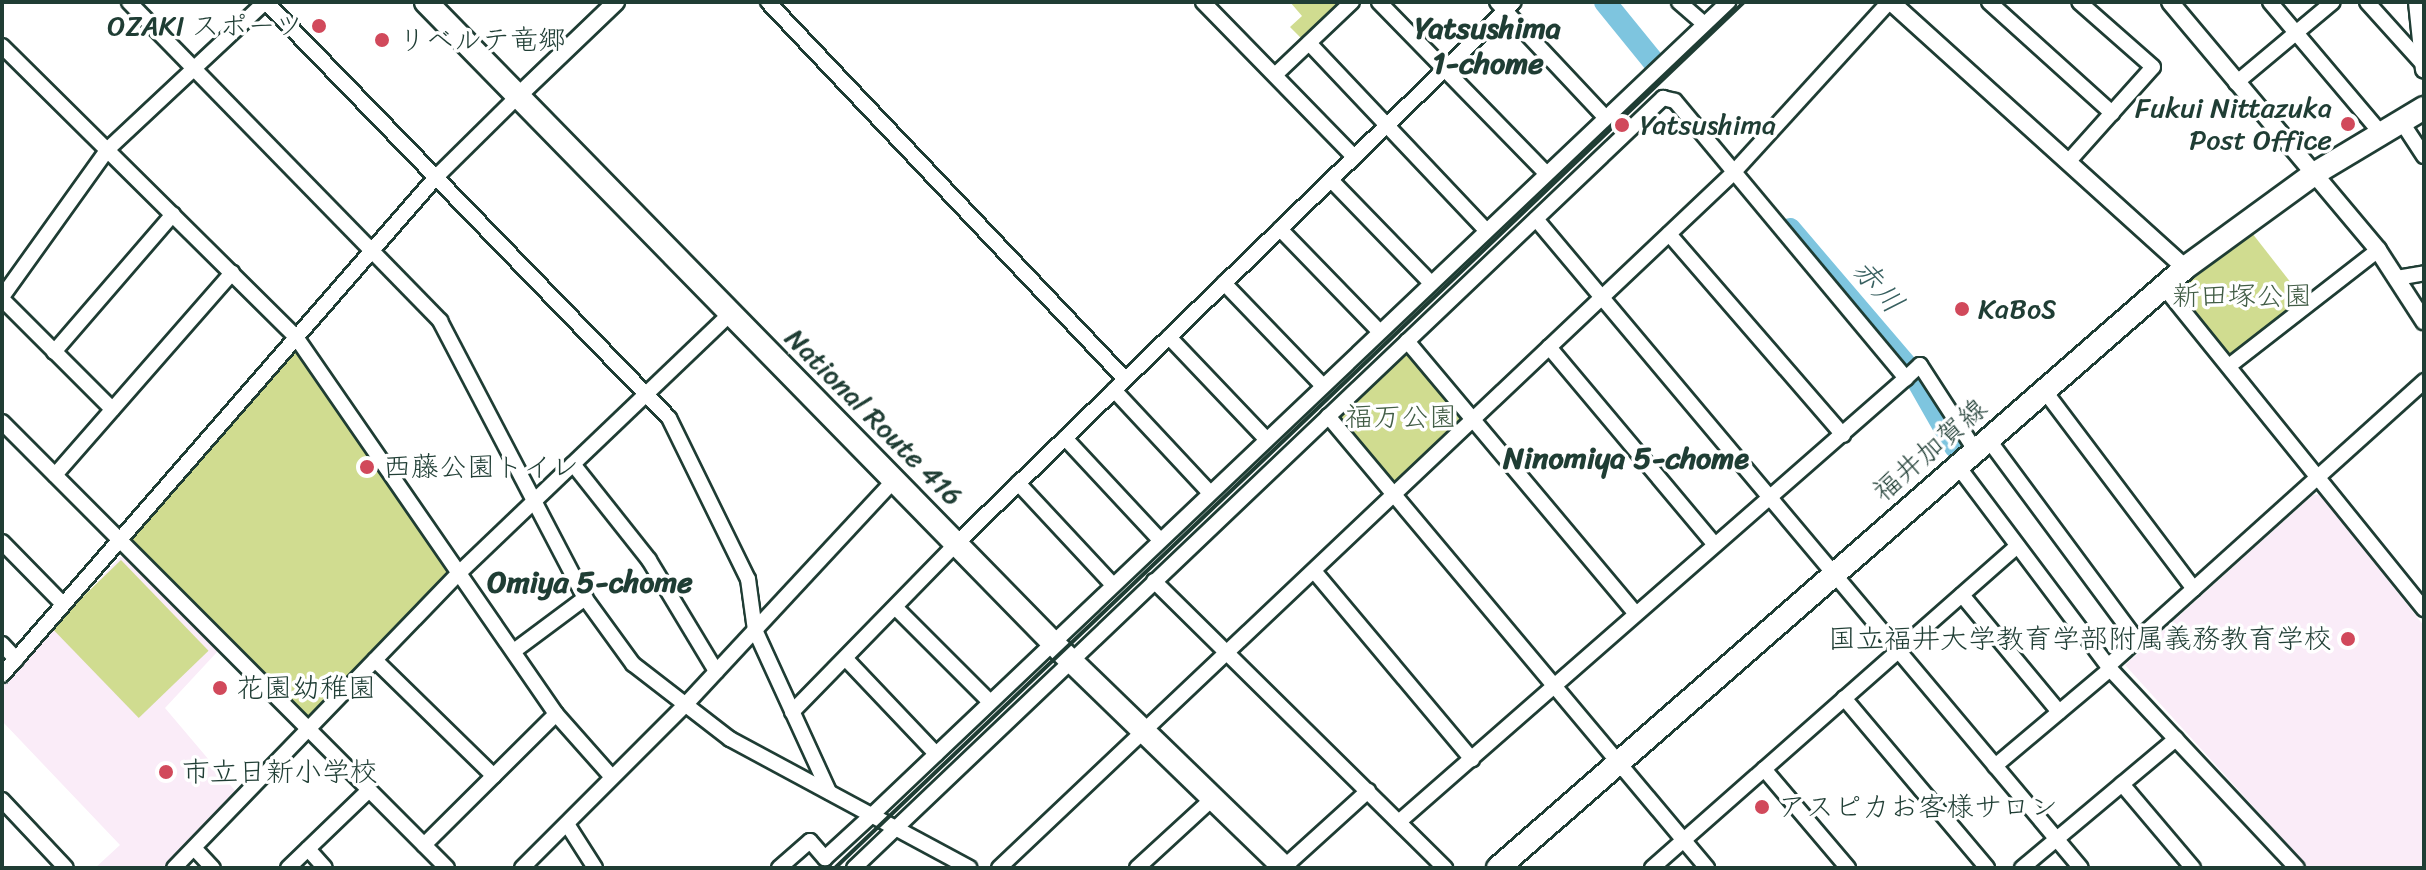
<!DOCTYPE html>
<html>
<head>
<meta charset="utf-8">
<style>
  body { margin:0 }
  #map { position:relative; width:2426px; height:870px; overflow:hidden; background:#fff; font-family:Sriracha,"Klee One",sans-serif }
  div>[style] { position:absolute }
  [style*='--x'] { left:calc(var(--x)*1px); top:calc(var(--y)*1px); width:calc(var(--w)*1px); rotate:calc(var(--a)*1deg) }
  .built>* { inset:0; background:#faecf8 }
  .green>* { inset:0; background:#d0dc90; transform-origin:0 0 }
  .stream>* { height:4px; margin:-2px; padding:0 2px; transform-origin:2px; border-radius:2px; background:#7ec5df }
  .river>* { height:22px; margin:-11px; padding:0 11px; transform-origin:11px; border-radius:11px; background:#7ec5df }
  .roads { filter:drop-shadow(2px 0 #1f3d34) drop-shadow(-2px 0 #1f3d34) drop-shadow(0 2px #1f3d34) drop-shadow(0 -2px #1f3d34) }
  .minor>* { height:14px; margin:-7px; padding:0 7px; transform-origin:7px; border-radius:7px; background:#fff }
  .tertiary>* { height:16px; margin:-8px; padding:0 8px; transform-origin:8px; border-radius:8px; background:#fff }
  .primary>* { height:22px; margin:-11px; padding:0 11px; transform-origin:11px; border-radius:11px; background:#fff }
  .trunk>* { height:22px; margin:-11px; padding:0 11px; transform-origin:11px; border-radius:11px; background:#fff }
  .rail>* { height:4px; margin:-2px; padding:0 2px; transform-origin:2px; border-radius:2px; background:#1f3d34 }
  .dots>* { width:22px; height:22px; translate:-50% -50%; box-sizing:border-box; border:4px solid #fff; border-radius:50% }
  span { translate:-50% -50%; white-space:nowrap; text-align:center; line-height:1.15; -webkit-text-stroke:7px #fff; paint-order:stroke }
  .poi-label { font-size:28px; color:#1f3d34 }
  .right { translate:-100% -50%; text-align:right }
  .left { translate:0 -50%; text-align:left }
  .park-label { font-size:28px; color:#425d46 }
  .street-label { font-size:28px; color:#1f3d34 }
  .neighbourhood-label { font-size:30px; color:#1f3d34; font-weight:700 }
  .water-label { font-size:30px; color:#375f5f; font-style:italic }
  .frame { position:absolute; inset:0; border:4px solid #1f3d34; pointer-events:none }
</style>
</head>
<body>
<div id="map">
  <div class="built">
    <div style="clip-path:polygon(2320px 494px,2424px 626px,2424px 868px,2309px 868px,2125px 665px,2313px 495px)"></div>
    <div style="clip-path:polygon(120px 557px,128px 558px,218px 651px,165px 708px,237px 793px,163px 868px,95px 868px,120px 845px,2px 721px,2px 688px)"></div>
  </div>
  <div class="green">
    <div style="clip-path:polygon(1290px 2px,1351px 2px,1305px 42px,1290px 27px,1302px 16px)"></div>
    <div style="left:2252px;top:233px;width:87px;height:93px;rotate:52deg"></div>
    <div style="left:1407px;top:341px;width:102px;height:109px;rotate:50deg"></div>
    <div style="clip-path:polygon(295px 347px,458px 567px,308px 721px,127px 538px)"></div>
    <div style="left:121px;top:560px;width:126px;height:97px;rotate:46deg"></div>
  </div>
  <div class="stream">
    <div style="--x:2119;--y:667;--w:35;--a:49"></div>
  </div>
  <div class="river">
    <div style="--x:1605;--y:2;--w:76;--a:50.9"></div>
    <div style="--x:1790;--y:229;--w:189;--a:49.5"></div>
    <div style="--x:1913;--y:373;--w:85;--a:60.4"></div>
  </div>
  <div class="roads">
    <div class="minor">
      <div style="--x:129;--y:2;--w:446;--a:45.7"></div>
      <div style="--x:440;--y:321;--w:313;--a:62.4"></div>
      <div style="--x:585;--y:598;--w:82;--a:54"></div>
      <div style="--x:633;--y:664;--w:123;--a:37.7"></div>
      <div style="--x:730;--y:739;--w:272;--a:28.3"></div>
      <div style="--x:266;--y:2;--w:579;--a:45.91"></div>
      <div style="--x:669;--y:418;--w:179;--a:63.9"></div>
      <div style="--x:748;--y:579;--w:51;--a:82.2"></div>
      <div style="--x:755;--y:630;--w:178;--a:65.4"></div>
      <div style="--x:768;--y:2;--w:519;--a:46.56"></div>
      <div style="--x:1203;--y:2;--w:216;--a:45.7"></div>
      <div style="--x:1379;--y:2;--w:238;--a:45.7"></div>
      <div style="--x:1497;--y:2;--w:156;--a:46.8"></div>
      <div style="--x:1679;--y:2;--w:33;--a:41"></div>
      <div style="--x:1989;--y:2;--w:166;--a:42.1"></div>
      <div style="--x:2270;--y:2;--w:170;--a:49.8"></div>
      <div style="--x:2367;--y:2;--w:82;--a:48"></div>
      <div style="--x:1309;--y:43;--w:256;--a:46.6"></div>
      <div style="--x:2;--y:46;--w:414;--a:44.7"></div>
      <div style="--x:296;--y:337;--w:458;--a:55.4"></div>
      <div style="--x:556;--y:714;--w:83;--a:48.4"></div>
      <div style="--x:1275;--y:75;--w:106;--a:-43.5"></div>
      <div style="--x:2236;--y:83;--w:126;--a:-39.9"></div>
      <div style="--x:2401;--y:121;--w:42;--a:56.7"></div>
      <div style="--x:2068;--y:162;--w:127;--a:-48.2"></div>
      <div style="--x:2153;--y:67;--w:98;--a:-138.7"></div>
      <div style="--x:1331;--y:180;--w:142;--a:45.9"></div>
      <div style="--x:1536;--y:219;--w:847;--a:49.98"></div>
      <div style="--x:1280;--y:229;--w:142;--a:45.9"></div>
      <div style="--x:1669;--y:234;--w:266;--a:49.1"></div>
      <div style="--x:2397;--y:278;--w:27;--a:-10"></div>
      <div style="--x:1224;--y:283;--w:141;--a:46.1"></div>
      <div style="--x:2164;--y:287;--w:414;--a:51.1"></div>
      <div style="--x:2;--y:297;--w:182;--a:-54.4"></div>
      <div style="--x:108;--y:149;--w:215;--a:-43.1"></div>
      <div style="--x:2;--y:299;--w:156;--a:45"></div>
      <div style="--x:1169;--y:337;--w:141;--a:46.4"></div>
      <div style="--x:1407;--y:341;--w:356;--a:50"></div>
      <div style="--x:1549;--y:347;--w:258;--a:50"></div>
      <div style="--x:54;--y:352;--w:182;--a:-49.2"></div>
      <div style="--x:2229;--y:366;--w:189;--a:-37.9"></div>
      <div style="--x:1906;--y:378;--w:19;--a:-43"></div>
      <div style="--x:1920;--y:365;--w:101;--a:57.1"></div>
      <div style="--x:1114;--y:390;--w:141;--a:47"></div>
      <div style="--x:2044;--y:390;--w:249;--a:53"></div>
      <div style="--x:1328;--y:416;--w:590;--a:50.02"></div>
      <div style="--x:2;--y:422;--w:630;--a:45.06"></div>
      <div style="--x:1065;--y:438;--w:139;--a:47"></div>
      <div style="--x:1988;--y:439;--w:250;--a:53.5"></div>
      <div style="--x:573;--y:464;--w:122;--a:51.6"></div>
      <div style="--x:649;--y:560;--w:130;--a:58.9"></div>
      <div style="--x:1957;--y:465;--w:255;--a:53.1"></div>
      <div style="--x:2110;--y:669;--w:273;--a:46.8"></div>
      <div style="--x:55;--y:475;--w:269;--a:-48.8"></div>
      <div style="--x:1018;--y:483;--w:139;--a:47"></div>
      <div style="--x:2;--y:542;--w:87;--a:45.5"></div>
      <div style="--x:1314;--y:571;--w:246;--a:50"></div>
      <div style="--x:1154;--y:581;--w:409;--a:44.6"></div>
      <div style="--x:1962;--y:595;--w:152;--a:50.3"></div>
      <div style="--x:896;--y:608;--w:133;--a:45"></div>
      <div style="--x:2;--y:644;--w:21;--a:47"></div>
      <div style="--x:514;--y:651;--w:89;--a:-36.7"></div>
      <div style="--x:846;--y:659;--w:131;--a:46.5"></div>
      <div style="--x:375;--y:660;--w:166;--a:44.3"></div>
      <div style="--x:2108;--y:666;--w:426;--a:-42"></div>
      <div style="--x:2;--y:675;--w:662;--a:-48.92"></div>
      <div style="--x:437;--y:176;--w:114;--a:-44.6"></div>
      <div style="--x:1844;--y:698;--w:222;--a:49.9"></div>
      <div style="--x:792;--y:712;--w:236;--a:-45.7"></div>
      <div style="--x:957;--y:543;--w:776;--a:-44.17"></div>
      <div style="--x:1995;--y:766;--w:150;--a:-40.1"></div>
      <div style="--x:1764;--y:769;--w:130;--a:49.7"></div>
      <div style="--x:2122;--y:784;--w:110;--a:49.8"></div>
      <div style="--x:2;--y:800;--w:93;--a:46.7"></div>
      <div style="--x:567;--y:824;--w:52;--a:57.5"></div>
      <div style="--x:424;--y:845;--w:186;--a:-44.8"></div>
      <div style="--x:195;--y:849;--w:26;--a:47"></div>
      <div style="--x:308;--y:849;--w:25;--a:48"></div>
      <div style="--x:174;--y:868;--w:413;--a:-46"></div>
      <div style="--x:461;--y:571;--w:372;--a:-43.7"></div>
      <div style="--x:288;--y:868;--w:112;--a:-43.9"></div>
      <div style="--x:522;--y:868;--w:233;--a:-45"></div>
      <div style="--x:687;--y:703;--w:304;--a:-47.1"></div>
      <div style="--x:779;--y:868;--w:41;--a:-41.1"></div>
      <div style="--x:810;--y:841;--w:23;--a:49"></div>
      <div style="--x:825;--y:858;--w:64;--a:-42.5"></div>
      <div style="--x:872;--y:815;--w:1181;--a:-43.52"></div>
      <div style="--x:854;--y:868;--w:1117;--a:-43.59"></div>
      <div style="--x:1663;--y:98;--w:12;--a:14"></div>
      <div style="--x:1675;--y:101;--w:361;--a:50.2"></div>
      <div style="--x:1906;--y:378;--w:673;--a:138.8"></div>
      <div style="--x:999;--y:868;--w:1009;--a:-43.43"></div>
      <div style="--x:1732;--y:174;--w:233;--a:-47.6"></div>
      <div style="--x:1137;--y:868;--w:103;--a:-42.6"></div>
      <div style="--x:1283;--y:868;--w:115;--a:-42.2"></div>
      <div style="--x:1652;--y:868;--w:487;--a:-41.4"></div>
      <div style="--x:2022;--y:868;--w:201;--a:-40"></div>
    </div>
    <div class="tertiary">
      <div style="--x:1891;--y:2;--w:396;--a:42.1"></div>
      <div style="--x:2170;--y:2;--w:324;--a:50"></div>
      <div style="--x:2378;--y:250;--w:85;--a:57.1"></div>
      <div style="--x:2417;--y:2;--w:68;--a:84.1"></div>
      <div style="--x:518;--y:96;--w:136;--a:-43.8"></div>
    </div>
    <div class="primary">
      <div style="--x:1498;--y:868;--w:912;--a:-41.13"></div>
      <div style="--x:2185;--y:268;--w:160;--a:-36.1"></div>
      <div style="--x:2314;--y:174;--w:128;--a:-31"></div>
    </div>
    <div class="trunk">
      <div style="--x:426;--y:2;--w:908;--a:45.62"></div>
      <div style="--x:1061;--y:651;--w:312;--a:44.1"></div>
    </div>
  </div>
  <div class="rail">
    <div style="--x:835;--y:868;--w:1255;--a:-43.61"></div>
  </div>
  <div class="dots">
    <div style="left:319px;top:26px;background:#d1495b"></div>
    <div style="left:382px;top:40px;background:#d1495b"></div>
    <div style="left:2348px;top:124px;background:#d1495b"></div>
    <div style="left:1622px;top:125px;background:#d1495b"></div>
    <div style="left:1962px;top:309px;background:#d1495b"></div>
    <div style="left:367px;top:467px;background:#d1495b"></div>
    <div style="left:2348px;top:639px;background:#d1495b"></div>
    <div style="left:220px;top:688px;background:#d1495b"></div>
    <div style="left:166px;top:772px;background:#d1495b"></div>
    <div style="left:1762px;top:807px;background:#d1495b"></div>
  </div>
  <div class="poi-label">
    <span class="right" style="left:303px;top:26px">OZAKI スポーツ</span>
    <span class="left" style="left:398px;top:40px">リベルテ竜郷</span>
    <span class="right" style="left:2332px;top:124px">Fukui Nittazuka<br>Post Office</span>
    <span class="left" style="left:1640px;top:125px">Yatsushima</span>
    <span class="left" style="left:1978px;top:309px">KaBoS</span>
    <span class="left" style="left:383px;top:467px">西藤公園トイレ</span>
    <span class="right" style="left:2332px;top:639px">国立福井大学教育学部附属義務教育学校</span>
    <span class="left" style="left:236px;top:688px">花園幼稚園</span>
    <span class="left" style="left:182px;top:772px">市立日新小学校</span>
    <span class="left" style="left:1778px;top:807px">アスピカお客様サロン</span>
  </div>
  <div class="park-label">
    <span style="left:2242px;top:296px">新田塚公園</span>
    <span style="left:1401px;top:417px">福万公園</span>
  </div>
  <div class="street-label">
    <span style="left:874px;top:417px;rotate:45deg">National Route 416</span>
    <span style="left:1930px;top:450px;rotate:-41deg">福井加賀線</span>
  </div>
  <div class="neighbourhood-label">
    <span style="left:1488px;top:45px">Yatsushima<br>1-chome</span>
    <span style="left:1626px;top:458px">Ninomiya 5-chome</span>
    <span style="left:590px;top:582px">Omiya 5-chome</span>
  </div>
  <div class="water-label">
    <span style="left:1878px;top:286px;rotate:49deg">赤川</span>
  </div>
  <div class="frame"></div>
</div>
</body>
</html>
